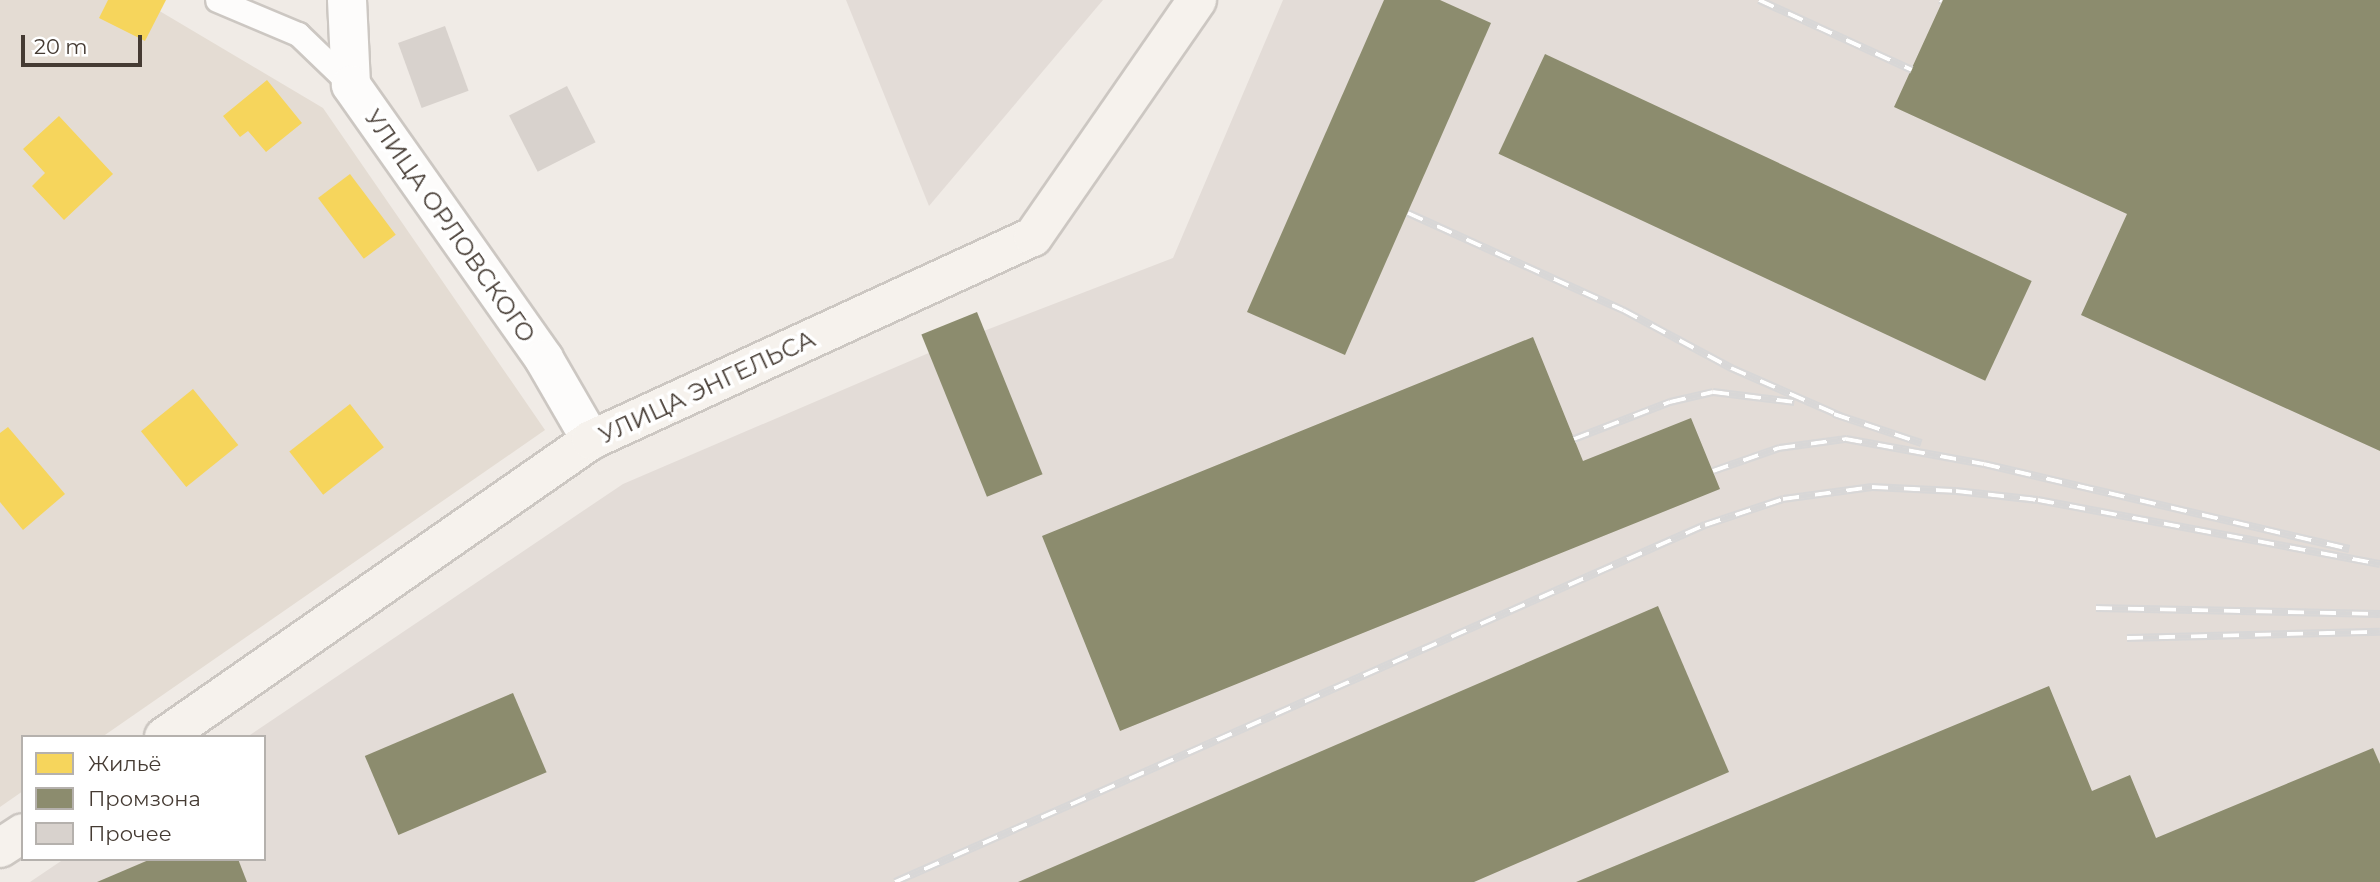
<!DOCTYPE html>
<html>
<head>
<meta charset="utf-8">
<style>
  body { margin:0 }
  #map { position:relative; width:2380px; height:882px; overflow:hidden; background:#f0ebe6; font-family:Montserrat,sans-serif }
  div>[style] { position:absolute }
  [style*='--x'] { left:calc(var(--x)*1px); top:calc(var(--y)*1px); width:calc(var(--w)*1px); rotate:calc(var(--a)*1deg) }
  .residential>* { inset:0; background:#e4dcd3 }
  .industrial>* { inset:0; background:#e3dcd7 }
  .homes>* { inset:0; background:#f6d55c; transform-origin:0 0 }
  .industry>* { inset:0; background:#8c8c6e; transform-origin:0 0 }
  .building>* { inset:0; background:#d8d2cd; transform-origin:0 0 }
  .roads { filter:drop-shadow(2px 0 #ccc7c2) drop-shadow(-2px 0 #ccc7c2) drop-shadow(0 2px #ccc7c2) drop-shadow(0 -2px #ccc7c2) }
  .lane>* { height:23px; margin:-11.5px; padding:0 11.5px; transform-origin:11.5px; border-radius:11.5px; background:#fdfcfb }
  .street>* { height:38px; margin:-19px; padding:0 19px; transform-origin:19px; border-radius:19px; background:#fdfcfb }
  .secondary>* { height:38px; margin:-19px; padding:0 19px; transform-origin:19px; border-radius:19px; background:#f6f2ed }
  .rail>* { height:8px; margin-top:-4px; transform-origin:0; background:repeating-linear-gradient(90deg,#fff 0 16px,#d8d7d7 0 32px); box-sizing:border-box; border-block:2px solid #d8d7d7 }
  span { translate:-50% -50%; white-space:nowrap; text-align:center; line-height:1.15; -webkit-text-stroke:7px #fff; paint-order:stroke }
  .street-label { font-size:24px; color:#453b33 }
  .legend { position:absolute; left:21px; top:735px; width:245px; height:126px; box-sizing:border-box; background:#fff; border:2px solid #b5b1ad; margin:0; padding:9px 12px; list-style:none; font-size:21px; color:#453b33 }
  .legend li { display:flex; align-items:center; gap:14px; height:35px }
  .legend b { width:35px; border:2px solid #b5b1ad }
  .scale { position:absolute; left:21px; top:35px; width:121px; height:32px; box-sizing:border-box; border:4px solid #453b33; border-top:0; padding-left:9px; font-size:21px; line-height:24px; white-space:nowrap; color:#453b33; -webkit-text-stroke:5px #fff; paint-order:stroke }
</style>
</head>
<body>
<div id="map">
  <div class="residential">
    <div style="clip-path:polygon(0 0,141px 0,323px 108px,545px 430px,102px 737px,23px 737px,23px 791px,0 807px)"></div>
  </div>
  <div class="industrial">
    <div style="clip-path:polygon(846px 0,1103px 0,929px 206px)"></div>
    <div style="clip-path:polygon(1283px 0,2380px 0,2380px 882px,30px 882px,64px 859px,264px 859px,264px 737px,247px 737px,623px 484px,945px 346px,1173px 258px)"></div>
  </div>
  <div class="homes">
    <div style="clip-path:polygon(108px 0,166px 0,145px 41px,99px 18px)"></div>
    <div style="clip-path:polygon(267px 80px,302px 123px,266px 152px,248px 131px,240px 137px,223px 116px)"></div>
    <div style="clip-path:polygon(59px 116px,113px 174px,64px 220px,32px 186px,45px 173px,23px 149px)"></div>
    <div style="left:350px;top:174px;width:76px;height:40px;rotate:53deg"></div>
    <div style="left:193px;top:389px;width:72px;height:67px;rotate:51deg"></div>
    <div style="left:350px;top:404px;width:55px;height:77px;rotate:52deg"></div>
    <div style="clip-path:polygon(8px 427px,65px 494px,23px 530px,0 502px,0 433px)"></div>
  </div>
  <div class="industry">
    <div style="clip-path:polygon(1384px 0,1440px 0,1491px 23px,1345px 355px,1247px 312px)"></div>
    <div style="clip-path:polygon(1943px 0,2380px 0,2380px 451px,2081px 315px,2127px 214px,1894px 107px)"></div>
    <div style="left:1545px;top:54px;width:537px;height:110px;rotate:25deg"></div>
    <div style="left:977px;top:312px;width:175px;height:60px;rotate:68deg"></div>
    <div style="clip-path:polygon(1533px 337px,1583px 461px,1691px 418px,1720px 489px,1120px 731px,1042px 536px)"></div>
    <div style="clip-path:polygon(1658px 606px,1729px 772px,1474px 882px,1018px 882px)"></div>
    <div style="clip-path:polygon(2049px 686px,2092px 791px,2130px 775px,2156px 838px,2373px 748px,2380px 764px,2380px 882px,1576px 882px)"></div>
    <div style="left:513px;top:693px;width:86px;height:161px;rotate:67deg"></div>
    <div style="clip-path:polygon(151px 859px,238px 859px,247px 882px,97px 882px)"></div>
  </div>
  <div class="building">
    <div style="left:445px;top:26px;width:69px;height:50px;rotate:70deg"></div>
    <div style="left:567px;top:86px;width:63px;height:65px;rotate:63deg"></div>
  </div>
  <div class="roads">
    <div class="lane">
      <div style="--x:217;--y:0;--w:88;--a:22.8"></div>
      <div style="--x:298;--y:34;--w:74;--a:43.9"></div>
    </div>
    <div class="street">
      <div style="--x:347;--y:0;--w:85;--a:87.3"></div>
      <div style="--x:351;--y:85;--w:335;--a:54.8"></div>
      <div style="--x:544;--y:359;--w:94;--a:59.9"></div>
    </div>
    <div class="secondary">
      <div style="--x:164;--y:737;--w:520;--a:-34.82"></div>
      <div style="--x:591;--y:440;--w:486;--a:-24.7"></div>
      <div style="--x:1033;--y:237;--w:288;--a:-55.3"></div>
      <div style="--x:0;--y:848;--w:27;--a:-33"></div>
    </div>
  </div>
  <div class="rail">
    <div style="--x:1759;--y:0;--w:168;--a:24.6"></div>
    <div style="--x:1940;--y:0;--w:2;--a:27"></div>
    <div style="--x:1408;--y:213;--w:236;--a:24.3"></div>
    <div style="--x:1623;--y:310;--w:123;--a:28.2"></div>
    <div style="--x:1731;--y:368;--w:120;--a:23.6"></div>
    <div style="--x:1834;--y:414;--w:92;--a:18.4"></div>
    <div style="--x:1574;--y:439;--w:103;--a:-21.1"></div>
    <div style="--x:1670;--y:402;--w:44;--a:-13.1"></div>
    <div style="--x:1713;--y:392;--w:82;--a:7"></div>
    <div style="--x:1713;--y:471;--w:70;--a:-19.2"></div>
    <div style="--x:1779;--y:448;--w:68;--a:-7.7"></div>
    <div style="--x:1846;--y:439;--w:140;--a:10.3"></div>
    <div style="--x:1984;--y:464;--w:375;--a:13.1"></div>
    <div style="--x:2096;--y:608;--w:284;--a:1.2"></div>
    <div style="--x:2127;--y:638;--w:253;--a:-1.4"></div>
    <div style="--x:895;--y:882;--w:885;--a:-23.79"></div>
    <div style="--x:1705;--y:525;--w:82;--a:-18.4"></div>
    <div style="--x:1783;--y:499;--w:90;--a:-7.7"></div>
    <div style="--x:1872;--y:487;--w:84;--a:2.7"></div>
    <div style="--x:1956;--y:491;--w:82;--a:6.3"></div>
    <div style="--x:2038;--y:500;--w:348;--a:10.6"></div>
  </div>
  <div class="street-label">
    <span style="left:450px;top:226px;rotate:55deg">УЛИЦА ОРЛОВСКОГО</span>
    <span style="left:707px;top:387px;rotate:-25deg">УЛИЦА ЭНГЕЛЬСА</span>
  </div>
  <ul class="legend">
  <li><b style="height:19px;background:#f6d55c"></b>Жильё</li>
  <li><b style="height:19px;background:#8c8c6e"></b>Промзона</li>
  <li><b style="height:19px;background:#d8d2cd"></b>Прочее</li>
  </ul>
  <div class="scale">20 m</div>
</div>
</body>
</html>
